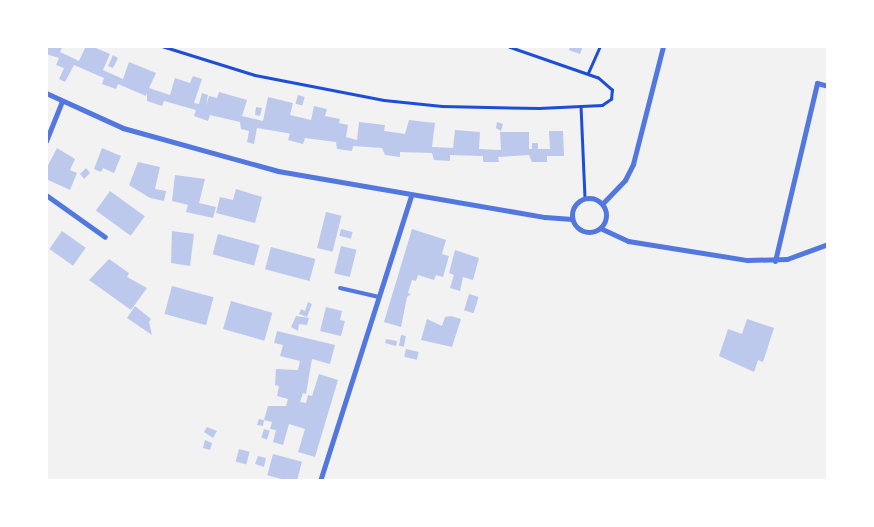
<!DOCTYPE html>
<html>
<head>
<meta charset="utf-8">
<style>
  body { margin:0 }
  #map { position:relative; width:874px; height:527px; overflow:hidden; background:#f2f2f2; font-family:Quicksand,sans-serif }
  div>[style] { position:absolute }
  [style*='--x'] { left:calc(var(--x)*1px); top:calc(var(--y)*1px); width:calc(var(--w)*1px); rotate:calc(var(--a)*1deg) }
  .building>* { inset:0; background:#bdc9ec; transform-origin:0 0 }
  .path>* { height:2.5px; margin:-1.25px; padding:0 1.25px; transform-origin:1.25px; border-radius:1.25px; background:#1d4ed8 }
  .service>* { height:4px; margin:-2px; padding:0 2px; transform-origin:2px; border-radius:2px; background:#5277de }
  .minor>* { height:5px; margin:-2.5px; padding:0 2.5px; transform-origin:2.5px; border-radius:2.5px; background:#5277de }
  .minor>.ring { margin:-2.5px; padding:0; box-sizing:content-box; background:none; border:5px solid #5277de; border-radius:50% }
  span { translate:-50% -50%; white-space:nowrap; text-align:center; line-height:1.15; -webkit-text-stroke:5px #fff; paint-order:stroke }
  .frame { position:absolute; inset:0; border:48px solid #fff; pointer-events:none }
</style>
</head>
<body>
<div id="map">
  <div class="building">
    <div style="clip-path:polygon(46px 46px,63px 46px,60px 52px,79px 61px,86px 46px,91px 46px,110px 54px,103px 70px,123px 79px,129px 62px,156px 73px,149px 88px,170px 95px,175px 78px,190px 83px,193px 76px,202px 79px,194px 103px,199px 104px,202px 93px,208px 95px,206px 106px,209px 96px,217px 98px,219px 92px,247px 100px,242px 116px,263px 121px,268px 97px,293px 103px,290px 115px,311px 120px,314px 106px,327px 109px,325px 116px,340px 119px,339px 123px,348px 125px,346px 137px,357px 140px,359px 122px,385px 125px,384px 131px,405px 134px,409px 120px,435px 123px,432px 147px,453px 148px,455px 130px,480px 132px,479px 149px,501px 150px,500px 132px,529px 132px,529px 149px,532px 149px,532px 143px,538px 143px,538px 149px,550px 149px,549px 131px,563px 131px,564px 156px,547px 156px,547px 162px,532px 162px,529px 155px,498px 157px,499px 162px,483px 162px,483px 156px,479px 156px,450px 155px,450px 161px,434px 160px,432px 153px,400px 152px,400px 157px,385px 155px,382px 148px,353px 146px,352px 151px,337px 149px,336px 142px,305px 138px,303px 144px,288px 140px,290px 134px,287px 133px,257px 128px,254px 144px,247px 142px,249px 131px,241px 129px,240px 122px,210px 115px,208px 121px,194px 116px,196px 110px,164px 101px,162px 106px,147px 101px,147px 93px,146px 96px,118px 84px,116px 89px,102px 84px,104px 78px,74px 65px,65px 82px,59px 79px,64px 68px,56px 65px,59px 58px,46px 54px)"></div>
    <div style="clip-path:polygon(570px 46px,583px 46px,580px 54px,569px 50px)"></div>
    <div style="clip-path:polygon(113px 55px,118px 58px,113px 68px,108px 66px)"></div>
    <div style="left:298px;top:95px;width:7px;height:9px;rotate:16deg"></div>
    <div style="clip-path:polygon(256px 107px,262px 108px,260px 116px,255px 115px)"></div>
    <div style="clip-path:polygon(497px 122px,503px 124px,501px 131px,496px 128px)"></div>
    <div style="clip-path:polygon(57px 148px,75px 159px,70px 170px,77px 173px,70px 190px,46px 179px,46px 169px)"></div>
    <div style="clip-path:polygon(102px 148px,121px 156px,114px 173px,103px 168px,101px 172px,94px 169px)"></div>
    <div style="clip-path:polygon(138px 162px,160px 167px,155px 189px,166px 191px,164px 201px,150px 198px,129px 185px)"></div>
    <div style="clip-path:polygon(86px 168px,90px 173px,84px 179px,80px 174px)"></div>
    <div style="clip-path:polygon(175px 175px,205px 179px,199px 203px,216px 207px,213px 218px,186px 212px,188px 205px,172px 201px)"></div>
    <div style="clip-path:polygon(236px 189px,262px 197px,255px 223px,216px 213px,220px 197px,233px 200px)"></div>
    <div style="left:110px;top:191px;width:43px;height:24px;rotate:36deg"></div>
    <div style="left:326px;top:212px;width:16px;height:37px;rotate:14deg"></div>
    <div style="left:341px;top:229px;width:12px;height:7px;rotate:14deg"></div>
    <div style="clip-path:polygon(412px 229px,446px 240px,442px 254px,449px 256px,443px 277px,436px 275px,434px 280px,418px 275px,416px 281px,412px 280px,408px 293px,411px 294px,407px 297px,401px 327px,384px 322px)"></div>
    <div style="left:62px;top:231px;width:29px;height:22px;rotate:35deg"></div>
    <div style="clip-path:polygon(172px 231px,194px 234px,190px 266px,171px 263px)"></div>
    <div style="left:218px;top:234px;width:43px;height:21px;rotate:15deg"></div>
    <div style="left:341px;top:246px;width:16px;height:28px;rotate:14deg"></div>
    <div style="left:271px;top:247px;width:46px;height:23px;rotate:15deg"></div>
    <div style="clip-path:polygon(455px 250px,479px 258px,473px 280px,463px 277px,460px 291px,450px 288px,454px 275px,449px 273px)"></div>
    <div style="clip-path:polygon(109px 259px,129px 273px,127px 277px,147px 288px,131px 310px,89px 280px)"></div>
    <div style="left:172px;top:286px;width:43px;height:29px;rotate:15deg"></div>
    <div style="left:469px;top:294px;width:10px;height:17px;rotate:17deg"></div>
    <div style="left:231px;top:301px;width:43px;height:29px;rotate:16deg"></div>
    <div style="clip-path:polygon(308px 302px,312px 304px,307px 317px,299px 314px,301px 309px,305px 311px)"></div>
    <div style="clip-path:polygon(135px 306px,151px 319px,149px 322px,152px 335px,127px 318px)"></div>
    <div style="clip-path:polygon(326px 307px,342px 311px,340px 320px,345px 321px,341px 336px,320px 331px)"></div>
    <div style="clip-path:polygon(296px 316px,309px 318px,307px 325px,299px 324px,298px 331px,291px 327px)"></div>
    <div style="clip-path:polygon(451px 316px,461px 319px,452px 347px,421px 340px,427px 319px,442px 326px,445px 317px)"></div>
    <div style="clip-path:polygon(747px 319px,774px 328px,763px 362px,758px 360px,754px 372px,719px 356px,728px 329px,742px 334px)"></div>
    <div style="clip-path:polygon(277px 331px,335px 345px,330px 364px,312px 359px,306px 394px,303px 393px,300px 402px,306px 403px,308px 395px,312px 396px,319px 374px,338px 380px,315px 457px,298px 452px,305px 429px,289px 424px,283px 445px,273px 442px,276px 430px,270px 429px,272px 422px,264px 420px,263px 426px,257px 425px,259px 419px,264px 420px,268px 406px,286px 406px,288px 399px,277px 396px,279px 386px,275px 385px,276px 369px,298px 370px,300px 361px,280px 356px,283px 345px,274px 343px)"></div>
    <div style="left:401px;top:335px;width:5px;height:11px;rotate:11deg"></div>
    <div style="clip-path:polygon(386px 339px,397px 341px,396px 346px,385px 343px)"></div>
    <div style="left:406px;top:349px;width:13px;height:8px;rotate:13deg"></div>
    <div style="clip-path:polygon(207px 427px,217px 431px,213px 438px,204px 432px)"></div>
    <div style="left:264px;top:429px;width:6px;height:9px;rotate:18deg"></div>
    <div style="clip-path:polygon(205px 440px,212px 443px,210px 450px,203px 448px)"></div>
    <div style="left:239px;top:449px;width:11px;height:13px;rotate:15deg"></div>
    <div style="left:273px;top:454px;width:30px;height:22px;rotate:15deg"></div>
    <div style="clip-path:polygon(258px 456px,266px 458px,264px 467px,255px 464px)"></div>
  </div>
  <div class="path">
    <div style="--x:162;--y:46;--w:97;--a:17.3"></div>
    <div style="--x:255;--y:75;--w:131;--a:11"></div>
    <div style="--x:384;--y:100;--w:58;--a:5.9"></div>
    <div style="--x:442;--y:106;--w:97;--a:1.2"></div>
    <div style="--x:539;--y:108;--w:63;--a:-2.7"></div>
    <div style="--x:602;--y:105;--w:11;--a:-34"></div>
    <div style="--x:611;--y:99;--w:9;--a:-84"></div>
    <div style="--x:612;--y:90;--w:18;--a:-139"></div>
    <div style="--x:598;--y:78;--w:97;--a:-160.8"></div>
    <div style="--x:588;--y:73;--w:30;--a:-66"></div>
    <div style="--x:581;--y:106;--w:93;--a:87.5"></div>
  </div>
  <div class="service">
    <div style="--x:340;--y:288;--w:40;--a:13"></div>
  </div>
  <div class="minor">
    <div style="--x:46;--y:93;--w:85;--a:24.4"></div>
    <div style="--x:123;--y:128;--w:161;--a:15.5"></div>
    <div style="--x:278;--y:171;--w:271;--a:9.8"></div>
    <div style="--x:545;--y:217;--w:27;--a:4"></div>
    <div style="--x:46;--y:141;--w:43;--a:-68.2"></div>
    <div style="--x:46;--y:195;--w:72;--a:35.4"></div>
    <div class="ring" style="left:572px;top:198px;width:29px;height:29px"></div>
    <div style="--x:602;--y:204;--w:33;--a:-46"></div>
    <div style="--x:625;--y:180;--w:18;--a:-63"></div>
    <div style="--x:633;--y:164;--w:122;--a:-75.7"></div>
    <div style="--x:600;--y:228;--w:31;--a:25"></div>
    <div style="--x:628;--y:241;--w:121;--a:9.1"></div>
    <div style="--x:747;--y:260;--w:40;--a:-1.4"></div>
    <div style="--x:787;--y:259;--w:44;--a:-20.1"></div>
    <div style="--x:775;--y:261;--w:183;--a:-76.7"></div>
    <div style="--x:817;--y:83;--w:11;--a:15"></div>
    <div style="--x:320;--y:481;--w:299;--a:-72.3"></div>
  </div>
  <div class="frame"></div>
</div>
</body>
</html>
